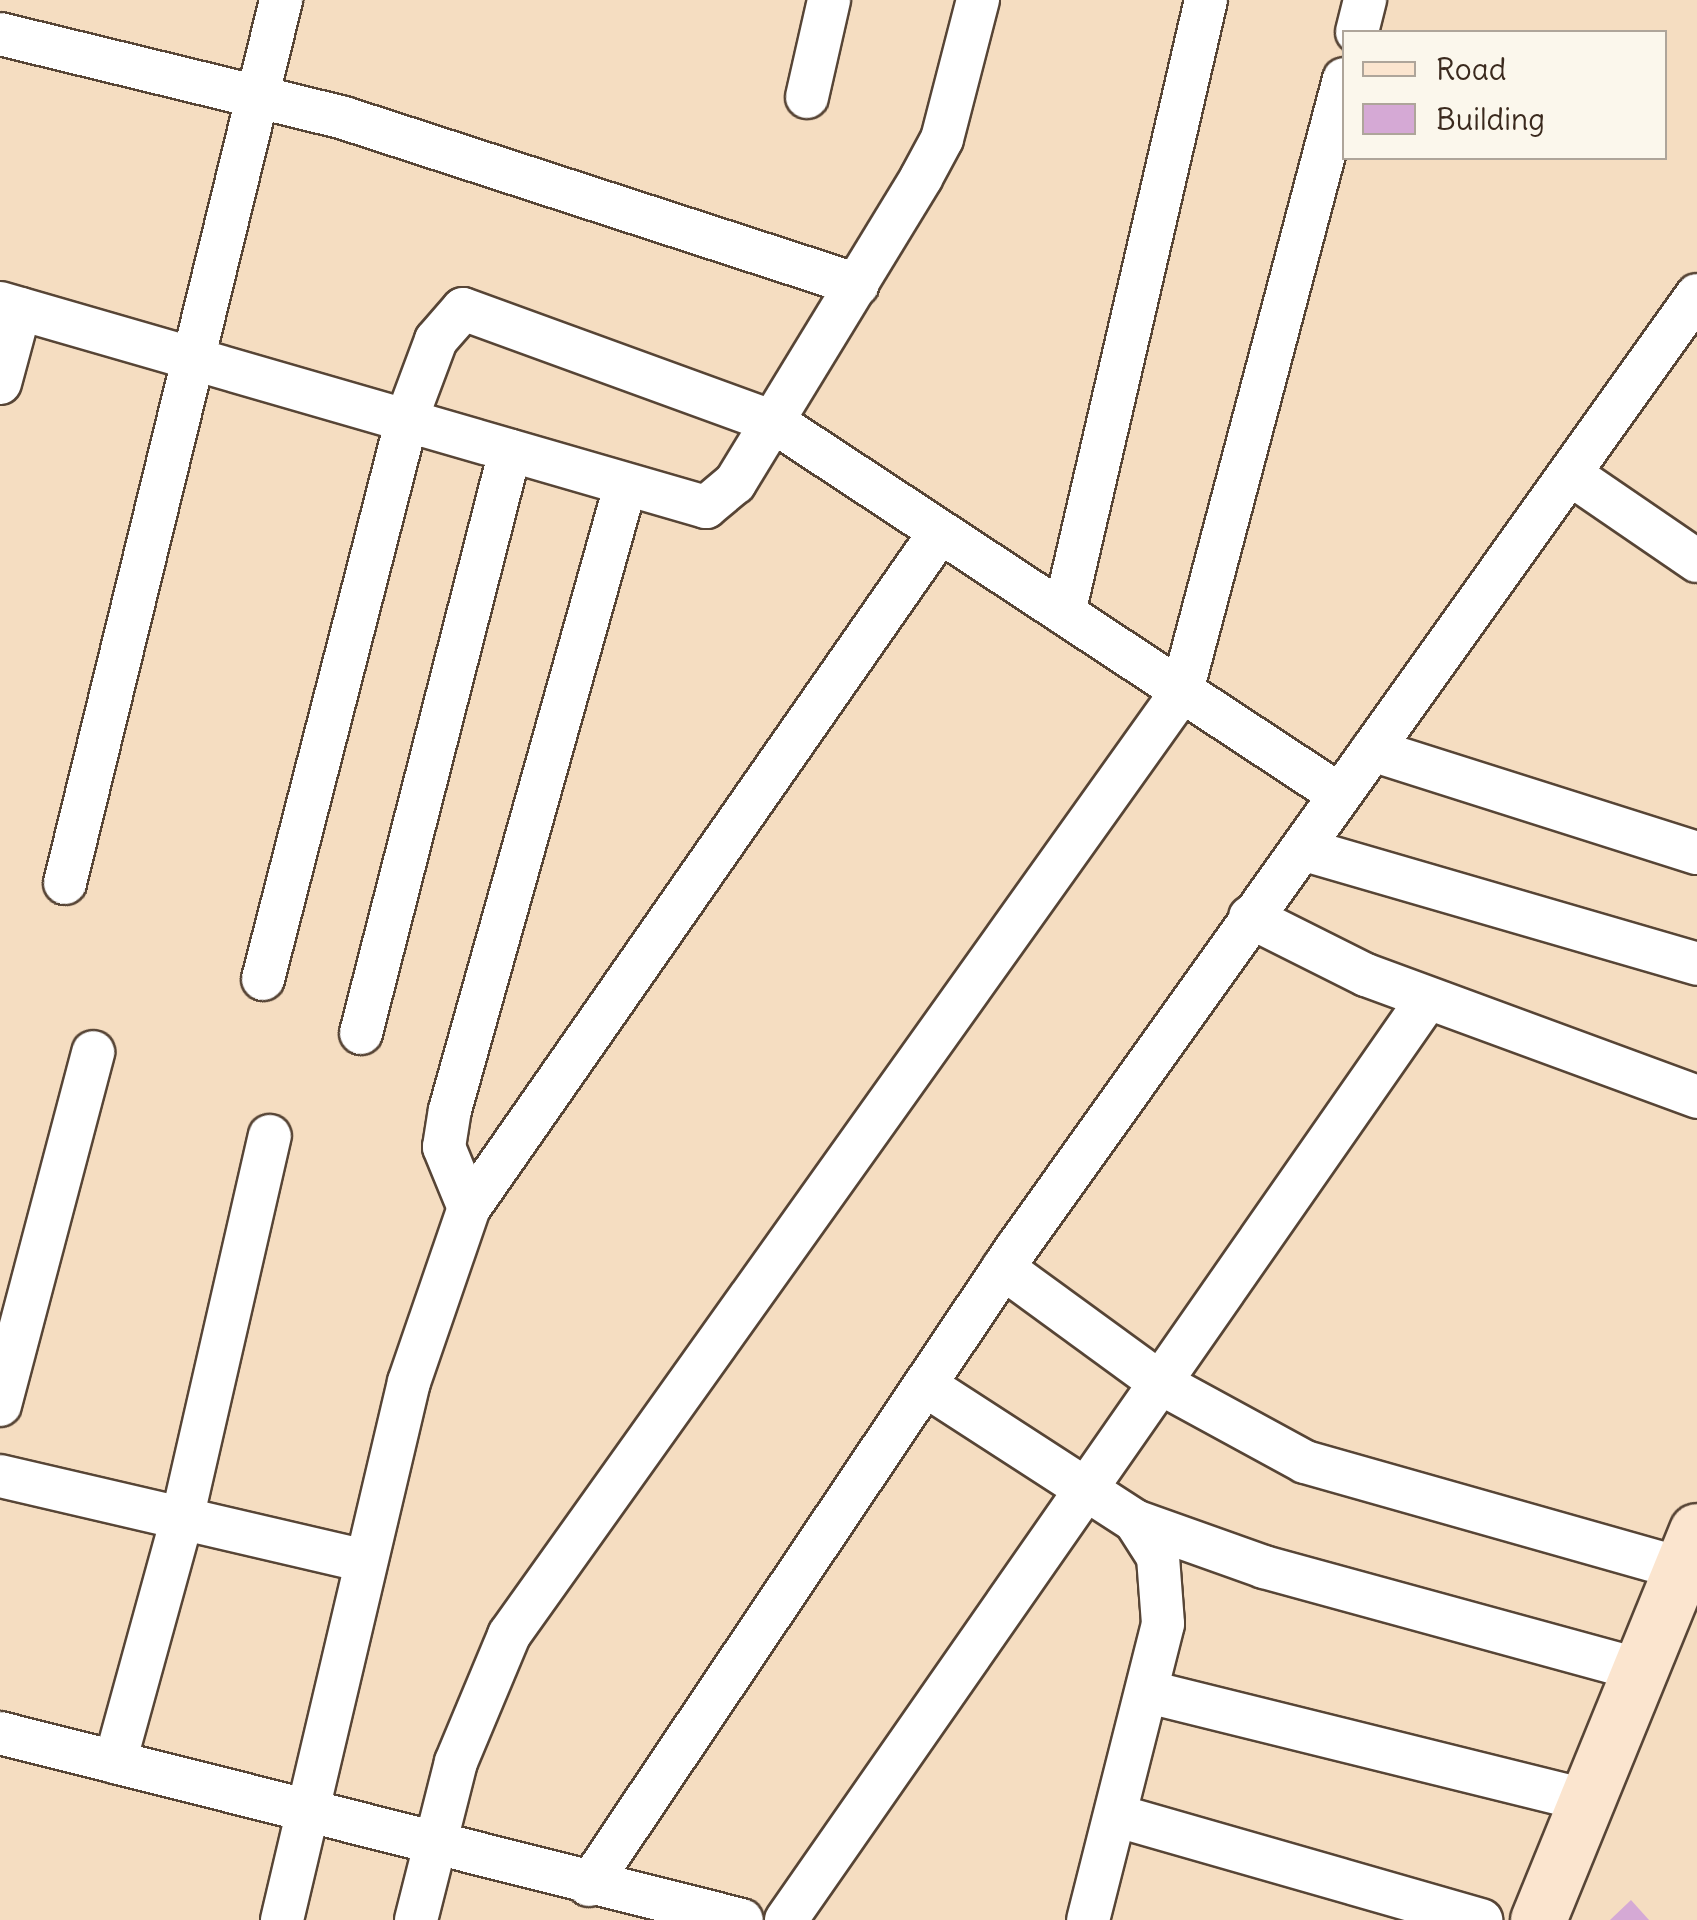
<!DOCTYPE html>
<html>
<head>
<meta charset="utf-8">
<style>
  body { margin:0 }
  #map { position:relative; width:1697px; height:1920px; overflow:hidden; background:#f5ddc1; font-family:Delius,sans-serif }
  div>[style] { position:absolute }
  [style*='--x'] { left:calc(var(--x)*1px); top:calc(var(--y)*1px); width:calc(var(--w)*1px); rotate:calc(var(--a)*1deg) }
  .building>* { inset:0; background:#d5a9d5 }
  .roads { filter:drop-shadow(2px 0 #574536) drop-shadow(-2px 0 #574536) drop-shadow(0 2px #574536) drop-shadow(0 -2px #574536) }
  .street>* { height:42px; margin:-21px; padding:0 21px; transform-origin:21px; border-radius:21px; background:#fff }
  .secondary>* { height:55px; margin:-27.5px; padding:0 27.5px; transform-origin:27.5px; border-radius:27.5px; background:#fbe5cf }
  span { translate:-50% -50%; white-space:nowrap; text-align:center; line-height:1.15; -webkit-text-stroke:8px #fbf7ec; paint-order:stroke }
  .legend { position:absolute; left:1342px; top:30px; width:325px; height:130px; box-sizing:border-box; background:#fbf7ec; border:2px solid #aea59a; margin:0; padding:12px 18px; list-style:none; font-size:30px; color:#3b2a1e }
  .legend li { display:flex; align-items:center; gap:20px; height:50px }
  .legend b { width:50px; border:2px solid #aea59a }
</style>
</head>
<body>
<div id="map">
  <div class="building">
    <div style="clip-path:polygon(1631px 1900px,1649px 1920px,1610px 1920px)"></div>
  </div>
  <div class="roads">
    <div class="street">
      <div style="--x:1357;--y:32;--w:33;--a:-76"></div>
      <div style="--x:0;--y:34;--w:354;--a:13.7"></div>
      <div style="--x:344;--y:118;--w:540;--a:18"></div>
      <div style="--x:807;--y:97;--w:99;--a:-77.2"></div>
      <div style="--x:0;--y:303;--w:735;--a:16.12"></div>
      <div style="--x:706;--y:507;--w:38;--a:-40"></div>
      <div style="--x:735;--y:483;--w:357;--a:-58.6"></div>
      <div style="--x:921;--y:178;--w:44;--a:-61.7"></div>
      <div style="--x:942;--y:139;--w:144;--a:-75.5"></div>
      <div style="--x:0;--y:383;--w:77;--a:-74.9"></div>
      <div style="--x:1570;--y:474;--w:154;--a:34.4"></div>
      <div style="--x:1064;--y:613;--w:629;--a:-76.96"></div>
      <div style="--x:1372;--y:750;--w:341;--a:17.6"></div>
      <div style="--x:1302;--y:849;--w:411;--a:16.2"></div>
      <div style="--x:65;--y:883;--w:909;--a:-76.25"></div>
      <div style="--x:1250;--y:917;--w:130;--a:26.6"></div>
      <div style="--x:1366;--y:975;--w:353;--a:20.2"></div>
      <div style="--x:263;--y:979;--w:582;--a:-75.58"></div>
      <div style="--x:408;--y:415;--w:80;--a:-69.5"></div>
      <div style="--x:436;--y:340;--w:41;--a:-48.9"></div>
      <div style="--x:463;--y:309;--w:331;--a:20"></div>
      <div style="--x:774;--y:422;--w:678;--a:33.39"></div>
      <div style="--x:361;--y:1033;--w:601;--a:-75.64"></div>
      <div style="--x:469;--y:1208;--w:66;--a:-112.3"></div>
      <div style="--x:444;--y:1147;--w:37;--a:-81"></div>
      <div style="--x:450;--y:1110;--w:644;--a:-74.32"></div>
      <div style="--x:1003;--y:1268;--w:197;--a:36.1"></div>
      <div style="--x:1162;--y:1384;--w:163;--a:28.6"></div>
      <div style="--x:1305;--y:1462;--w:392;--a:15.8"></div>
      <div style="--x:925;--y:1385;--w:250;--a:32.9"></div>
      <div style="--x:1135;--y:1521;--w:43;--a:57.4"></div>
      <div style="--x:1158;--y:1557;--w:67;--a:85.7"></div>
      <div style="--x:1163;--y:1624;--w:305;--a:104.2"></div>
      <div style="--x:0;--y:1405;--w:365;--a:-75.2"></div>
      <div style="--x:0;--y:1476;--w:375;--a:13.1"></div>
      <div style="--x:1135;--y:1521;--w:137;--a:19.6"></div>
      <div style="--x:1264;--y:1567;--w:390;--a:15.3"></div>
      <div style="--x:1149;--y:1692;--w:452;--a:13.9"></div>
      <div style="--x:0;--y:1733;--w:765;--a:14.15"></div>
      <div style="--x:115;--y:1762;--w:252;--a:-74.6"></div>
      <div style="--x:182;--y:1519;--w:393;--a:-77.1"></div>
      <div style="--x:1118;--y:1816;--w:378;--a:16"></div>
      <div style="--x:589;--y:1885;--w:766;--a:-56.12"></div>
      <div style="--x:1016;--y:1249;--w:1172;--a:-54.48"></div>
      <div style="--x:282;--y:1920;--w:553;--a:-76.72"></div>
      <div style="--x:409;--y:1382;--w:184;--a:-71"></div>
      <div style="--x:469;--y:1208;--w:824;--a:-55.13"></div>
      <div style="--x:416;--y:1920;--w:163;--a:-75.8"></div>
      <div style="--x:456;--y:1762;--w:138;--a:-67.3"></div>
      <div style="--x:509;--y:1635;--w:1159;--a:-54.51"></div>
      <div style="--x:1182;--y:691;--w:633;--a:-75.17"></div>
      <div style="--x:786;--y:1920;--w:1123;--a:-55.15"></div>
    </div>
    <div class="secondary">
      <div style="--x:1538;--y:1920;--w:420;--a:-67.8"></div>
    </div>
  </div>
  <ul class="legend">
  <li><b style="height:12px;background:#fbe5cf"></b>Road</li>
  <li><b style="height:28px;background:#d5a9d5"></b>Building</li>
  </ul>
</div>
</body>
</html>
